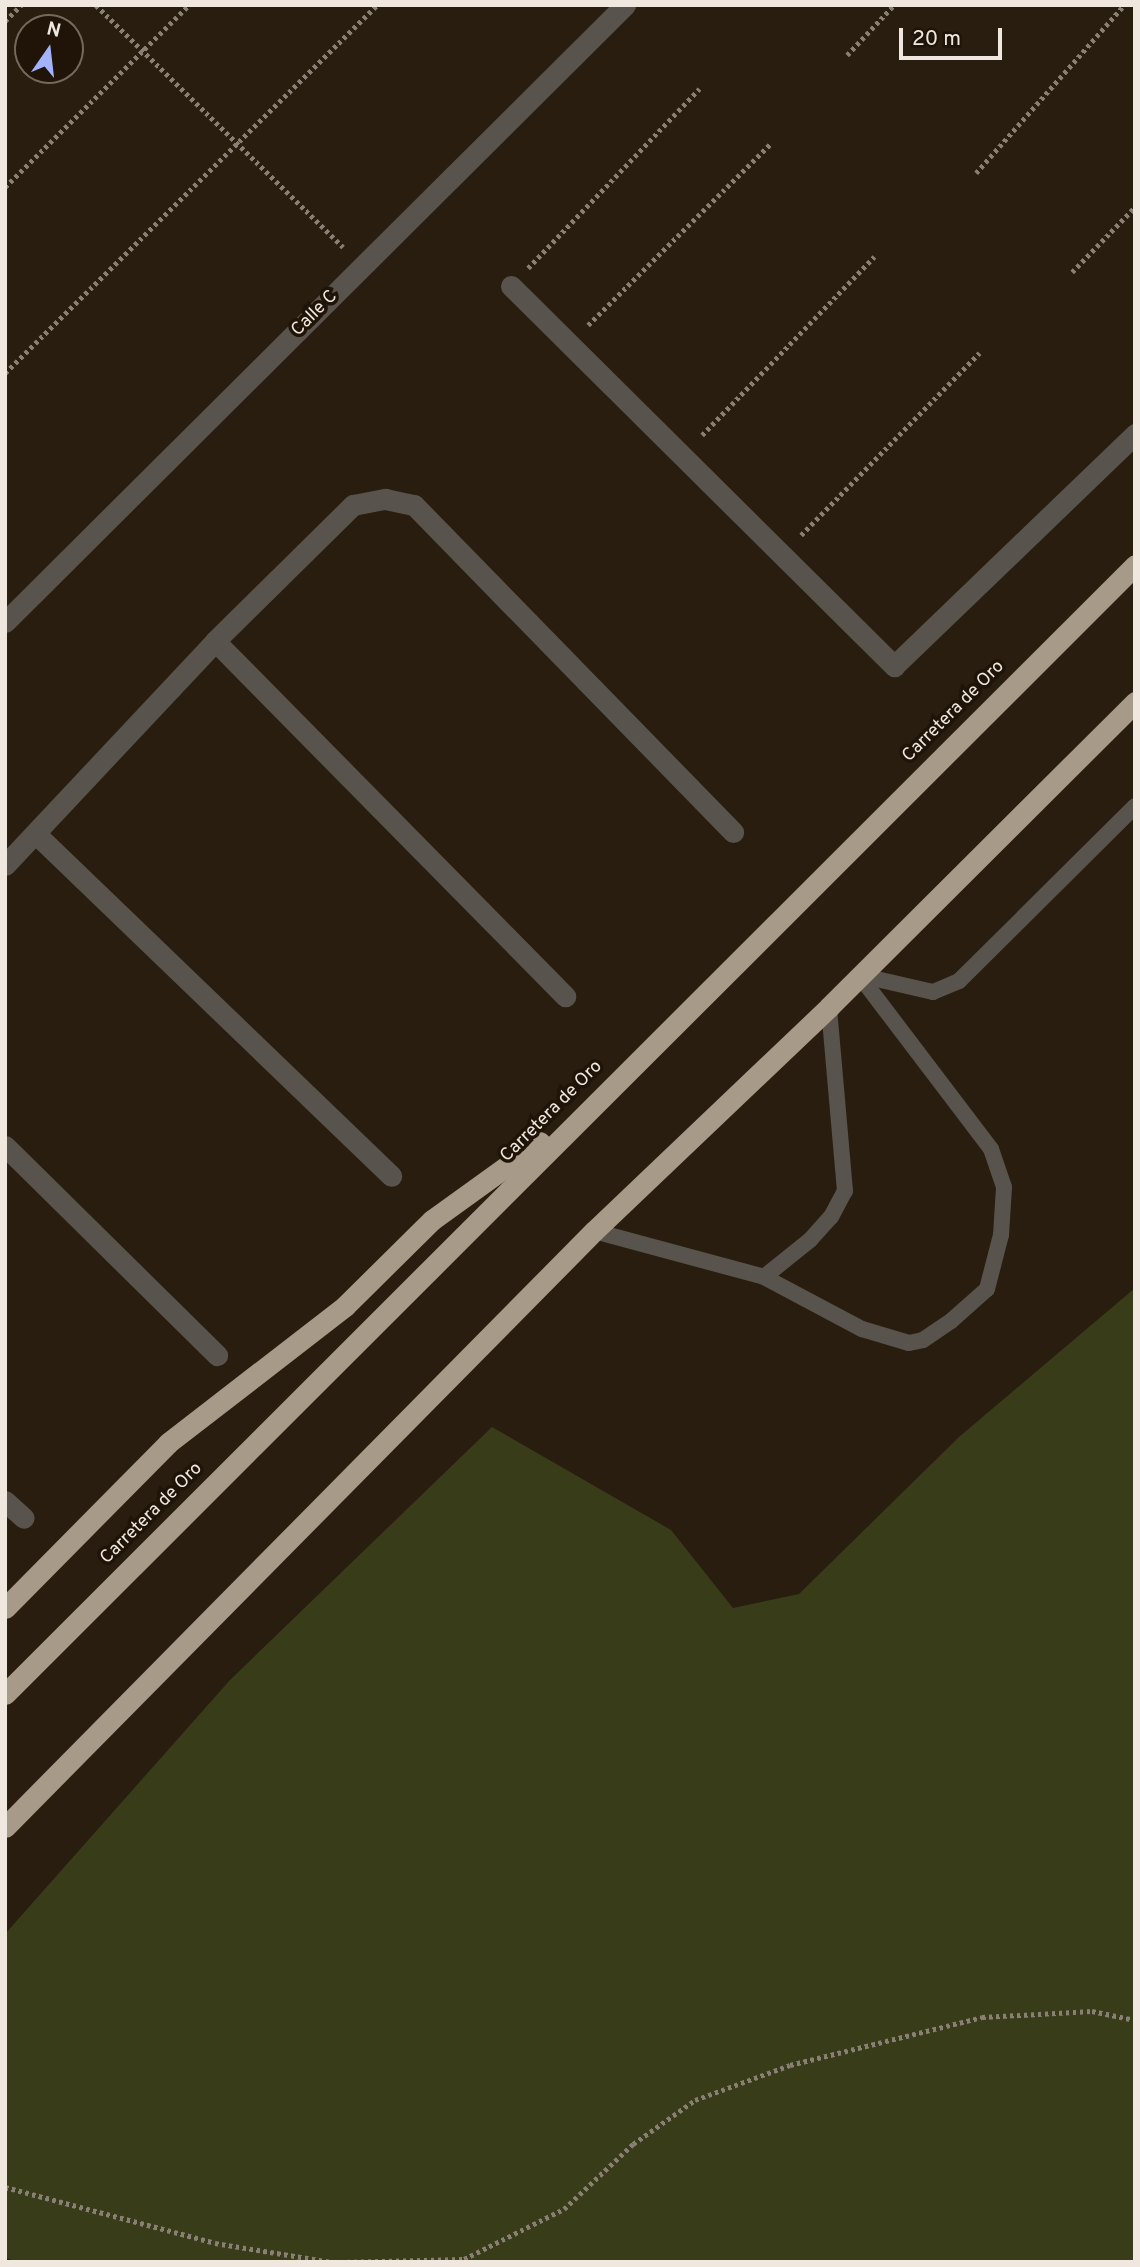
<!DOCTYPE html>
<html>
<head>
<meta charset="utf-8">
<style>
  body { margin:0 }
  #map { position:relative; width:1140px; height:2267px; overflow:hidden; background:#291d0f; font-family:Overpass,sans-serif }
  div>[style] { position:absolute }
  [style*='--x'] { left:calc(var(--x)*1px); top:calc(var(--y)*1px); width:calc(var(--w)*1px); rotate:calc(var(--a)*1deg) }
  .green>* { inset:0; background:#383c19 }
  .path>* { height:4.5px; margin-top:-2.25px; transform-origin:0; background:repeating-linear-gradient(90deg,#897f74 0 3.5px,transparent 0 7px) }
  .lane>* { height:16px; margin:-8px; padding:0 8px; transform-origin:8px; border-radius:8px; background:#58534c }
  .street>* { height:21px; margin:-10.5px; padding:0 10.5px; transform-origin:10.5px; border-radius:10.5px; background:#58534c }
  .highway>* { height:21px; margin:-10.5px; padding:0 10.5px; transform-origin:10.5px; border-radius:10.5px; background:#a79a88 }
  span { translate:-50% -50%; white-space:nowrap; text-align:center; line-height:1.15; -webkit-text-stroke:7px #1f1407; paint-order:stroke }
  .street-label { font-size:18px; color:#f0e8df }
  .frame { position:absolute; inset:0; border:7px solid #f0e8df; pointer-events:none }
  .north { position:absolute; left:14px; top:14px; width:70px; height:70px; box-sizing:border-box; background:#1f1407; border:2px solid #73695d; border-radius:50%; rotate:14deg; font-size:19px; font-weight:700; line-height:28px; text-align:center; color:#f0e8df }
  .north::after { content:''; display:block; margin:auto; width:24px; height:32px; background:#a3b2fc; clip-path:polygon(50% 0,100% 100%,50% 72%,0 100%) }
  .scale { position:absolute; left:899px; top:28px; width:103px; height:32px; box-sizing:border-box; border:4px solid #f0e8df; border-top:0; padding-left:9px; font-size:21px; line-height:24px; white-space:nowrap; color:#f0e8df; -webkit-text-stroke:5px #1f1407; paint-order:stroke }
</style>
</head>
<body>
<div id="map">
  <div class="green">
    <div style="clip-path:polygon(1135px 1288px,1135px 2262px,19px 2262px,5px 2258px,5px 1934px,230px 1680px,492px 1427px,671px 1530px,733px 1608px,799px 1594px,959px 1437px)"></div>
  </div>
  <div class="path">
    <div style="--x:96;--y:5;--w:346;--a:44.4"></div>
    <div style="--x:5;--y:21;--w:23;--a:-45"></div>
    <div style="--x:847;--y:55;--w:69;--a:-46.8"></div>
    <div style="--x:976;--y:173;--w:224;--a:-48.6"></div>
    <div style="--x:5;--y:187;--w:259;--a:-44.7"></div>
    <div style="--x:528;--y:268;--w:248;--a:-46.3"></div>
    <div style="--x:1072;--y:272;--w:91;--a:-45.9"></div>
    <div style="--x:588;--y:325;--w:258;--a:-44.8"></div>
    <div style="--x:5;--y:373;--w:523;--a:-44.69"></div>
    <div style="--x:702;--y:435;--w:248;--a:-46"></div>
    <div style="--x:801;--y:535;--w:255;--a:-45.6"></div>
    <div style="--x:5;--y:2187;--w:217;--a:14.9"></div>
    <div style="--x:215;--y:2243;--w:118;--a:9.3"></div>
    <div style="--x:340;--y:2262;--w:124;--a:-1.4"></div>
    <div style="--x:464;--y:2259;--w:112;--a:-26.6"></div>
    <div style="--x:564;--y:2209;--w:95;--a:-43.3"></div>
    <div style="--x:633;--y:2144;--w:76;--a:-35.4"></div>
    <div style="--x:695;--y:2100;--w:101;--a:-20.2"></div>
    <div style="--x:790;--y:2065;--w:198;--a:-14"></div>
    <div style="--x:982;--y:2017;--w:110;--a:-3.1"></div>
    <div style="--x:1092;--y:2011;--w:44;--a:11.8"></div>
  </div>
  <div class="lane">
    <div style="--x:859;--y:975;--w:76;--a:12.9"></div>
    <div style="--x:933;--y:992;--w:28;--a:-23"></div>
    <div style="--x:959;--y:981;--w:248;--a:-44.8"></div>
    <div style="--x:594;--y:1231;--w:176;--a:15.1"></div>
    <div style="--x:764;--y:1277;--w:111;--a:28"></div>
    <div style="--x:862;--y:1329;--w:49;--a:16.6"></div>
    <div style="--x:909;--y:1343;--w:14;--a:-12"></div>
    <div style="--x:923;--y:1340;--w:34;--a:-34"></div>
    <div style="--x:951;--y:1321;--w:48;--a:-41.6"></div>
    <div style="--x:987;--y:1289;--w:56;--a:-75.5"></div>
    <div style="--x:1001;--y:1235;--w:48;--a:-86.4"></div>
    <div style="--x:1004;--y:1187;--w:40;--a:-108.9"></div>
    <div style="--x:991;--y:1149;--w:218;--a:-127.2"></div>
    <div style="--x:764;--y:1277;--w:59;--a:-38.8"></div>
    <div style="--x:810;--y:1240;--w:31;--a:-48"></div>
    <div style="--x:831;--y:1217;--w:30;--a:-62"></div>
    <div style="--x:845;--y:1191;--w:185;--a:-95"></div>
  </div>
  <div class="street">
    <div style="--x:511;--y:286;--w:540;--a:44.77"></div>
    <div style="--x:894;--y:666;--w:335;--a:-43.9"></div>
    <div style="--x:5;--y:622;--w:875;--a:-44.86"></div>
    <div style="--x:215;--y:641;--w:499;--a:45.4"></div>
    <div style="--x:36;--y:834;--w:493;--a:43.9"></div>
    <div style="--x:5;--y:865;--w:307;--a:-46.8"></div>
    <div style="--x:215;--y:641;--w:194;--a:-44.6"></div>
    <div style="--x:353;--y:505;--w:33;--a:-11"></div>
    <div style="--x:385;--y:499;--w:30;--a:12"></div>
    <div style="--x:414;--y:505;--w:457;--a:45.7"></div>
    <div style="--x:5;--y:1146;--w:298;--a:44.6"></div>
    <div style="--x:5;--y:1501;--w:25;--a:42"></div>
  </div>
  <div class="highway">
    <div style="--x:5;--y:1608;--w:232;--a:-45.3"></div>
    <div style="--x:168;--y:1443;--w:224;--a:-37.7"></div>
    <div style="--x:345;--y:1306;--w:122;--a:-44.7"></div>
    <div style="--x:432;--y:1220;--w:133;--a:-35.8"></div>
    <div style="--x:5;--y:1694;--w:1597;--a:-44.97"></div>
    <div style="--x:5;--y:1827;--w:838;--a:-45.34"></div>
    <div style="--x:594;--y:1231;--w:325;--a:-43.6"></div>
    <div style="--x:829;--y:1007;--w:432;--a:-44.9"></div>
  </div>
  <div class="street-label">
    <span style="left:315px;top:314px;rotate:-45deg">Calle C</span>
    <span style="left:954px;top:712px;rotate:-45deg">Carretera de Oro</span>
    <span style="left:552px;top:1112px;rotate:-45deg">Carretera de Oro</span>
    <span style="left:152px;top:1514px;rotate:-45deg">Carretera de Oro</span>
  </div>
  <div class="frame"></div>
  <div class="north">N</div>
  <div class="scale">20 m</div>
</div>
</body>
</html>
